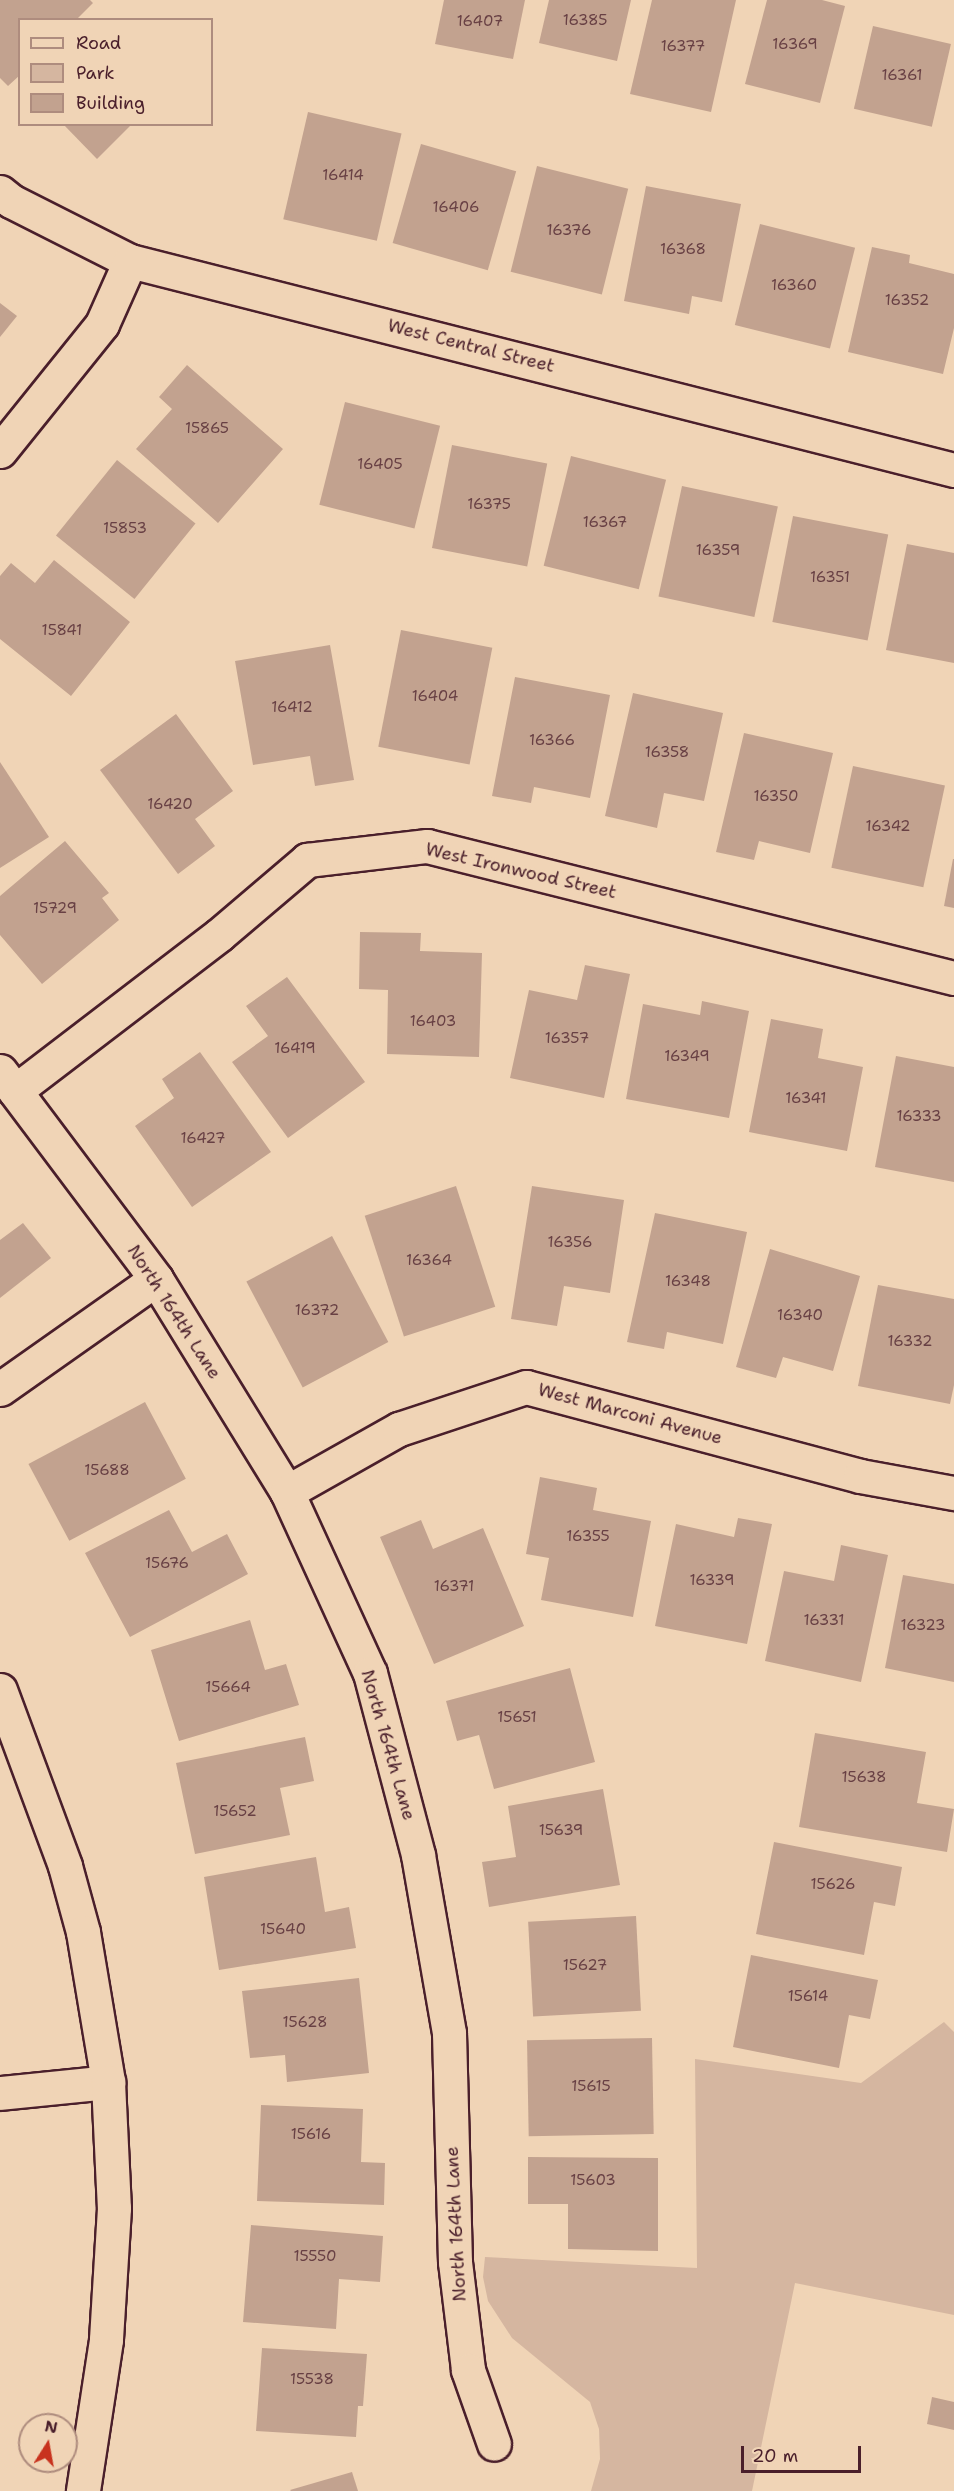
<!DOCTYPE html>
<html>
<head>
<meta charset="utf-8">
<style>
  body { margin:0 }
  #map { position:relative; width:954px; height:2491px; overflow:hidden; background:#f0d4b6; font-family:"Shantell Sans",sans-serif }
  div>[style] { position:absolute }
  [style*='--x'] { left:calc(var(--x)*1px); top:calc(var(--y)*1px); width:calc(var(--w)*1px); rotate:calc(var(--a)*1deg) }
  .green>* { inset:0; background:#d5b6a0 }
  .building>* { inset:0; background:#c2a28f; transform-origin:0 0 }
  .roads { filter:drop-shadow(2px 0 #4a1f2b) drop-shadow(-2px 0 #4a1f2b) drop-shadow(0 2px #4a1f2b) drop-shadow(0 -2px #4a1f2b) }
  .minor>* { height:33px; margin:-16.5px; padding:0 16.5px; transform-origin:16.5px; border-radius:16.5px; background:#f0d4b6 }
  .major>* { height:33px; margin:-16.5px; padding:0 16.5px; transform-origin:16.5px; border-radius:16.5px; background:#f0d4b6 }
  span { translate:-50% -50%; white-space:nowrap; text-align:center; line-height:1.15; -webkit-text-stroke:4.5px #f0d4b6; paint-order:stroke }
  .number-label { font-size:15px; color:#684044 }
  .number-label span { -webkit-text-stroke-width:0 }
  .street-label { font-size:18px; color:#4a1f2b }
  .legend { position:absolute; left:18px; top:18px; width:195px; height:108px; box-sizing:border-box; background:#f0d4b6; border:2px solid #ae8c7e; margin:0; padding:8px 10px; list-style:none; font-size:18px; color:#4a1f2b }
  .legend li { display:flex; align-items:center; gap:12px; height:30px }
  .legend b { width:30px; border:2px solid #ae8c7e }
  .north { position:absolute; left:18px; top:2413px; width:60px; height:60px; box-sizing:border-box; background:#f0d4b6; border:2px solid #ae8c7e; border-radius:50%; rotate:11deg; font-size:16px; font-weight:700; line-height:24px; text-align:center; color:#4a1f2b }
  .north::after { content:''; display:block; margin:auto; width:21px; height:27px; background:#c8321e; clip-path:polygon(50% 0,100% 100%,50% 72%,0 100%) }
  .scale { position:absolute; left:741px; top:2446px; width:120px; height:27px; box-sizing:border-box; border:3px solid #4a1f2b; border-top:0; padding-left:8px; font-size:18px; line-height:21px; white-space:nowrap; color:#4a1f2b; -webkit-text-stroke:4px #f0d4b6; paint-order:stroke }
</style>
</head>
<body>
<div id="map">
  <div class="green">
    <div style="clip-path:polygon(944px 2022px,954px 2032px,954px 2315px,795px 2283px,752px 2491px,591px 2491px,600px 2459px,599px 2429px,590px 2402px,512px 2338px,488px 2301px,483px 2277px,485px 2257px,697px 2268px,695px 2059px,861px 2083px)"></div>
  </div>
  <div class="building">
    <div style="clip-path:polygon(0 0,90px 0,93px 3px,76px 20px,20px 20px,20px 75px,8px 86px,0 78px)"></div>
    <div style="clip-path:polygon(444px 0,525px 0,513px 59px,435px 44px)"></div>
    <div style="clip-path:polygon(549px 0,631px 0,617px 61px,539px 43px)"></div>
    <div style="clip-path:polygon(652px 0,736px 0,711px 112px,630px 94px)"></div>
    <div style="clip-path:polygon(767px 0,822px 0,845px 6px,820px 103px,745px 84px)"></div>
    <div style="left:873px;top:26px;width:80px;height:85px;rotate:13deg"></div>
    <div style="left:308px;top:112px;width:96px;height:110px;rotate:13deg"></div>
    <div style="clip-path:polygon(63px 124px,132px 124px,97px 159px)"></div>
    <div style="left:421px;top:144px;width:99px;height:103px;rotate:16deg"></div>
    <div style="left:537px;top:166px;width:94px;height:109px;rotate:14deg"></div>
    <div style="clip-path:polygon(646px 186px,741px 204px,722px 302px,692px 296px,689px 314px,624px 301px)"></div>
    <div style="left:760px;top:224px;width:98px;height:104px;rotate:14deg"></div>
    <div style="clip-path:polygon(872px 247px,910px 255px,909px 263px,954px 274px,954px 328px,943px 374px,848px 352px)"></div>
    <div style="clip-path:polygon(0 303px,17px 316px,0 337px)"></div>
    <div style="clip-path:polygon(187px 365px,283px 449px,218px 523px,136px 449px,172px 409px,159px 397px)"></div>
    <div style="left:345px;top:402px;width:98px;height:106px;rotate:14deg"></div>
    <div style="left:452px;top:445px;width:97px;height:105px;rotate:11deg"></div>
    <div style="left:571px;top:456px;width:98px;height:113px;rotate:14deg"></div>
    <div style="left:117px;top:460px;width:101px;height:97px;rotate:39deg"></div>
    <div style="left:682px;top:486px;width:98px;height:113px;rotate:12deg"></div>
    <div style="left:793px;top:516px;width:97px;height:108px;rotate:11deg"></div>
    <div style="clip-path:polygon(907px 544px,954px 553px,954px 663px,886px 650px)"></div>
    <div style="clip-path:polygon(54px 560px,130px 622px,71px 696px,0 639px,0 576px,11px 563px,35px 583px)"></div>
    <div style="left:401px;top:630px;width:93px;height:119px;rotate:11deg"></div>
    <div style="clip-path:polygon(330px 645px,354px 780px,315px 786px,310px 756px,253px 765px,235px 661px)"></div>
    <div style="clip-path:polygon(515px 677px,610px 695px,590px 798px,534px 787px,531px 803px,492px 796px)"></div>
    <div style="clip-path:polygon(633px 693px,723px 713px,704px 801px,664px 793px,657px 828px,605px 816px)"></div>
    <div style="clip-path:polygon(176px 714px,233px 791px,195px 819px,215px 846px,178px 874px,100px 770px)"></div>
    <div style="clip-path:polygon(744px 733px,833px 753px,810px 853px,759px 841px,754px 860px,716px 852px)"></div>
    <div style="clip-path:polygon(0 762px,49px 837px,0 868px)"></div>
    <div style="left:853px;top:766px;width:94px;height:104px;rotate:12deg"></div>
    <div style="clip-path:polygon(65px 841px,109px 893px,102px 898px,119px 920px,42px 984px,0 935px,0 896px)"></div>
    <div style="clip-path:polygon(953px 859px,954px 859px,954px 908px,944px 906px)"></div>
    <div style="clip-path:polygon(360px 932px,421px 933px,420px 951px,482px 953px,479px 1057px,387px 1054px,388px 990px,359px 989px)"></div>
    <div style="clip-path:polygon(585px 965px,630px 974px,604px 1098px,510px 1078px,529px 990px,577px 1000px)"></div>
    <div style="clip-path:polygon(287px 977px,365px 1082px,288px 1138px,232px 1062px,268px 1036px,246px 1006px)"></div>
    <div style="clip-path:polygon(702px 1001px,749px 1011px,729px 1118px,626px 1099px,643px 1004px,700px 1015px)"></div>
    <div style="clip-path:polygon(771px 1019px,823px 1029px,818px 1058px,863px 1067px,847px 1151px,749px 1132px)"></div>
    <div style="clip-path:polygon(200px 1052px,271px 1152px,192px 1207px,135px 1126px,174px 1098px,162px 1079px)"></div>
    <div style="clip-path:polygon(896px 1056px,954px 1067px,954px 1182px,875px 1167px)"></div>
    <div style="left:456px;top:1186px;width:127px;height:96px;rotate:72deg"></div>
    <div style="clip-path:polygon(532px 1186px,624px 1200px,610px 1293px,564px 1286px,557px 1326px,511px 1319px)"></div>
    <div style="clip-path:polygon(655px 1213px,747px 1232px,723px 1344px,667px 1332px,664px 1349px,627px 1342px)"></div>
    <div style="clip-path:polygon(23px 1223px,51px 1258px,0 1298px,0 1240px)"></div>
    <div style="left:332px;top:1236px;width:120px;height:97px;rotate:62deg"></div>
    <div style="clip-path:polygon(770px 1249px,860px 1276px,833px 1371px,783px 1357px,776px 1378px,736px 1367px)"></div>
    <div style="clip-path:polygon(878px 1285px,954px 1299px,954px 1385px,950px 1404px,858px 1386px)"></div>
    <div style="left:145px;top:1402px;width:87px;height:132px;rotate:62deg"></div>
    <div style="clip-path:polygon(540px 1477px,597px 1488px,593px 1510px,651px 1521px,633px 1617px,541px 1600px,549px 1558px,526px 1554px)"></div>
    <div style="clip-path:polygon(169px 1510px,192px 1552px,227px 1534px,248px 1574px,130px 1637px,85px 1553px)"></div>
    <div style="clip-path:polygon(738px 1518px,772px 1524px,747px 1644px,655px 1626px,676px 1524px,734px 1537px)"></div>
    <div style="clip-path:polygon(421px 1520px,433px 1549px,483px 1528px,524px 1626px,434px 1664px,380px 1537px)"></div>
    <div style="clip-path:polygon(841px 1545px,888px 1555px,861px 1682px,765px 1661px,784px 1571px,834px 1581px)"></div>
    <div style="clip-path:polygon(903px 1575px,954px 1584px,954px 1682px,885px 1668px)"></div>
    <div style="clip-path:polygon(250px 1620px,265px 1670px,286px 1664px,299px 1705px,179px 1741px,151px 1650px)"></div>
    <div style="clip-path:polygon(570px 1668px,595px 1762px,494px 1789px,479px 1735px,457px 1741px,446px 1701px)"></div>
    <div style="clip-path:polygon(815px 1733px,926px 1752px,917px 1803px,954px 1809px,947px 1852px,799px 1827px)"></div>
    <div style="clip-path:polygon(305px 1737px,314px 1781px,280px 1788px,290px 1835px,195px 1854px,176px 1763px)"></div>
    <div style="clip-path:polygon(603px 1789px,620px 1885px,489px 1907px,482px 1862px,516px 1857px,508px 1806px)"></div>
    <div style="clip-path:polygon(774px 1842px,902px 1867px,895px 1906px,874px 1902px,864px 1955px,756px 1934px)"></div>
    <div style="clip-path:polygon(316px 1857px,325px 1912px,349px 1907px,356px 1948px,219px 1970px,204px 1877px)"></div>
    <div style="left:636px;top:1916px;width:95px;height:108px;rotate:87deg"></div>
    <div style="clip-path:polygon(751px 1955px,878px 1980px,870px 2019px,849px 2015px,839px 2068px,733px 2047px)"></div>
    <div style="clip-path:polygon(359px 1978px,369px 2073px,287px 2082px,285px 2055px,250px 2058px,242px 1991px)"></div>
    <div style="left:652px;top:2038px;width:96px;height:125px;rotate:89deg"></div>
    <div style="clip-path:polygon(261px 2105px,363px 2109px,361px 2162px,385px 2163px,384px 2205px,257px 2201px)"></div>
    <div style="clip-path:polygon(528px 2157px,658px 2158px,658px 2251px,568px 2249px,568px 2204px,528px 2204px)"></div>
    <div style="clip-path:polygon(251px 2225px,383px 2236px,380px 2282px,339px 2279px,336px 2329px,243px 2322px)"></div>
    <div style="clip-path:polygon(262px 2348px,367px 2354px,363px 2406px,358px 2406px,356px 2437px,256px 2431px)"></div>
    <div style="clip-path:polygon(932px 2397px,954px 2402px,954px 2430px,927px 2424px)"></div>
    <div style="clip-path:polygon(352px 2472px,358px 2491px,291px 2491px,290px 2490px)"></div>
  </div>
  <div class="roads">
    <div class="minor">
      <div style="--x:0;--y:192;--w:14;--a:39"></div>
      <div style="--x:11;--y:201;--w:133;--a:26.8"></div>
      <div style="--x:130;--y:261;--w:850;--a:14.23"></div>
      <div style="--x:0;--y:451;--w:163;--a:-51.2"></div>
      <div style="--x:102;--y:324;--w:69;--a:-66"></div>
      <div style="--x:0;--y:1071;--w:260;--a:53.1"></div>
      <div style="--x:156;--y:1279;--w:250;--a:58.4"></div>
      <div style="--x:287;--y:1492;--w:199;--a:65.4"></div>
      <div style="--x:370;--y:1673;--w:188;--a:75.2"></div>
      <div style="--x:418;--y:1855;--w:181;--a:80.1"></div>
      <div style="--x:449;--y:2033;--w:229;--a:88.5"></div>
      <div style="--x:455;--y:2262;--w:109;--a:83.1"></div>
      <div style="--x:468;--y:2370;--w:78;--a:70.6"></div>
      <div style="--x:15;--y:1091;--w:257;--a:-37.4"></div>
      <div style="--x:219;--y:935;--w:116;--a:-40.4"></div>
      <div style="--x:307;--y:860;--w:121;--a:-6.7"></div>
      <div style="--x:427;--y:846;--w:543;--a:14.06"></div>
      <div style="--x:0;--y:1389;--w:191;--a:-35.2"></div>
      <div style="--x:287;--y:1492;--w:129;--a:-29.4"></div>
      <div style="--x:399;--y:1429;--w:134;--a:-18.3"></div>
      <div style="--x:526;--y:1387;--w:346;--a:14.9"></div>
      <div style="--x:860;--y:1476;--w:96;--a:10.3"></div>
      <div style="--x:0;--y:2093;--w:109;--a:-5.8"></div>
    </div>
    <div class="major">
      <div style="--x:0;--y:1690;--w:188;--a:69.7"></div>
      <div style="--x:65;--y:1866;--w:68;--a:74.7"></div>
      <div style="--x:83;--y:1932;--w:152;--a:80.5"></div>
      <div style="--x:108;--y:2082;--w:126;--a:87.3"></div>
      <div style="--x:114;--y:2208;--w:132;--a:93.5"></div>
      <div style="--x:106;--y:2340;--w:153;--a:98.7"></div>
    </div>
  </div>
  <div class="number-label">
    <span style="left:585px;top:21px">16385</span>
    <span style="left:480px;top:22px">16407</span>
    <span style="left:795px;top:45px">16369</span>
    <span style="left:683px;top:47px">16377</span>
    <span style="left:902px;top:76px">16361</span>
    <span style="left:343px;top:176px">16414</span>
    <span style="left:456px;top:208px">16406</span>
    <span style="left:569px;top:231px">16376</span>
    <span style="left:683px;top:250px">16368</span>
    <span style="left:794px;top:286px">16360</span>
    <span style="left:907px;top:301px">16352</span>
    <span style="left:207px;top:429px">15865</span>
    <span style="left:380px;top:465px">16405</span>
    <span style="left:489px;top:505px">16375</span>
    <span style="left:605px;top:523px">16367</span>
    <span style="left:125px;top:529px">15853</span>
    <span style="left:718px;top:551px">16359</span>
    <span style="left:830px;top:578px">16351</span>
    <span style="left:62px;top:631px">15841</span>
    <span style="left:435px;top:697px">16404</span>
    <span style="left:292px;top:708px">16412</span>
    <span style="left:552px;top:741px">16366</span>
    <span style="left:667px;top:753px">16358</span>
    <span style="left:776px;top:797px">16350</span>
    <span style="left:170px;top:805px">16420</span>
    <span style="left:888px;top:827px">16342</span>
    <span style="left:55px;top:909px">15729</span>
    <span style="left:433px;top:1022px">16403</span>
    <span style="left:567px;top:1039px">16357</span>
    <span style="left:295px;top:1049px">16419</span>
    <span style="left:687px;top:1057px">16349</span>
    <span style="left:806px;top:1099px">16341</span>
    <span style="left:919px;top:1117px">16333</span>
    <span style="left:203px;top:1139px">16427</span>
    <span style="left:570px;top:1243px">16356</span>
    <span style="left:429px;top:1261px">16364</span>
    <span style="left:688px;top:1282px">16348</span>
    <span style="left:317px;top:1311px">16372</span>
    <span style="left:800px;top:1316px">16340</span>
    <span style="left:910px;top:1342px">16332</span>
    <span style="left:107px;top:1471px">15688</span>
    <span style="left:588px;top:1537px">16355</span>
    <span style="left:167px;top:1564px">15676</span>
    <span style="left:712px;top:1581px">16339</span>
    <span style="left:454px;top:1587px">16371</span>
    <span style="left:824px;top:1621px">16331</span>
    <span style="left:923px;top:1626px">16323</span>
    <span style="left:228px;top:1688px">15664</span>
    <span style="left:517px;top:1718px">15651</span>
    <span style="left:864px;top:1778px">15638</span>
    <span style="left:235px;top:1812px">15652</span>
    <span style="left:561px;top:1831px">15639</span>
    <span style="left:833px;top:1885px">15626</span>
    <span style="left:283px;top:1930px">15640</span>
    <span style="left:585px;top:1966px">15627</span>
    <span style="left:808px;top:1997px">15614</span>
    <span style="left:305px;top:2023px">15628</span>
    <span style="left:591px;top:2087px">15615</span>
    <span style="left:311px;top:2135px">15616</span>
    <span style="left:593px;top:2181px">15603</span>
    <span style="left:315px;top:2257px">15550</span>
    <span style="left:312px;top:2380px">15538</span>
  </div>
  <div class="street-label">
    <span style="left:471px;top:346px;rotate:14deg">West Central Street</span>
    <span style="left:521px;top:871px;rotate:13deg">West Ironwood Street</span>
    <span style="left:174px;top:1312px;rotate:57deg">North 164th Lane</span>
    <span style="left:630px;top:1414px;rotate:15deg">West Marconi Avenue</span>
    <span style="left:388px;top:1745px;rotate:74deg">North 164th Lane</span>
    <span style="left:456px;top:2224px;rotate:-93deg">North 164th Lane</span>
  </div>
  <ul class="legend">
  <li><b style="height:8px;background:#f0d4b6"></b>Road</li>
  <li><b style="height:16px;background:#d5b6a0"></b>Park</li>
  <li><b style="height:16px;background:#c2a28f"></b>Building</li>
  </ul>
  <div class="north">N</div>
  <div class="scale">20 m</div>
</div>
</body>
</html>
